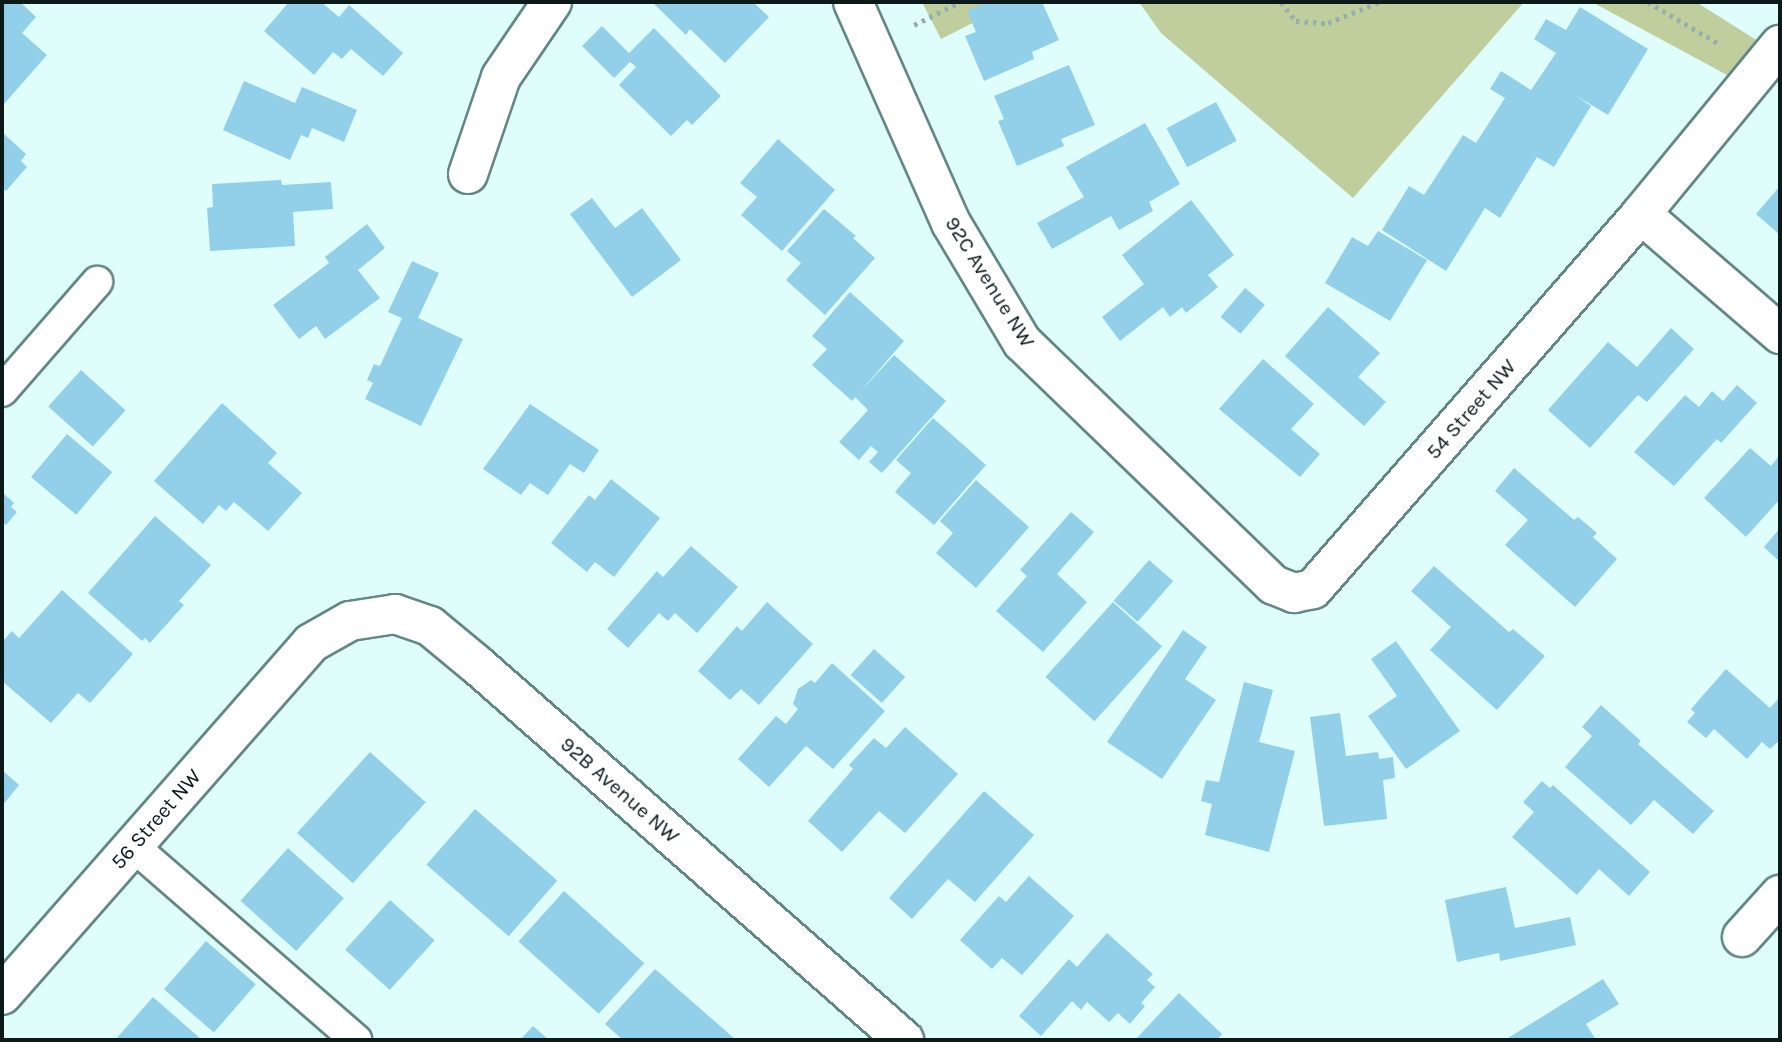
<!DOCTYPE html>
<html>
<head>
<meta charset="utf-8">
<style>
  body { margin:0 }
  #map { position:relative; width:1782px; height:1042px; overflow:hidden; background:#dffefb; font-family:Karla,sans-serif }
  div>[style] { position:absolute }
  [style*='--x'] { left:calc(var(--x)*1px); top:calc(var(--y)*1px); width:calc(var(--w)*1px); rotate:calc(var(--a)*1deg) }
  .green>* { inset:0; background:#c0cd9d }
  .building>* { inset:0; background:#92d0e9; transform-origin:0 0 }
  .path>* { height:4.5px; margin-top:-2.25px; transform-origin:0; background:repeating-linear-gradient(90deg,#96afad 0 3.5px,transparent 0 8.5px) }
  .roads { filter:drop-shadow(2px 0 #638784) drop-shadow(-2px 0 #638784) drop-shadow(0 2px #638784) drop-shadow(0 -2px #638784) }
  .service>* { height:30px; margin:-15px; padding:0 15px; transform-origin:15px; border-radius:15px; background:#fff }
  .minor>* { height:38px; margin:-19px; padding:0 19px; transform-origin:19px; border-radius:19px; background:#fff }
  span { translate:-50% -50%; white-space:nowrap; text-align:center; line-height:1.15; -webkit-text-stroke:7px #fff; paint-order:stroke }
  .street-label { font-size:21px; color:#0b1a19 }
  .frame { position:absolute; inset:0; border:4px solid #0b1a19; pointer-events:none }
</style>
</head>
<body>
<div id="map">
  <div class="green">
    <div style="clip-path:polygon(922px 2px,1014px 2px,941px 39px)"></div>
    <div style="clip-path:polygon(1139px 2px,1524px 2px,1353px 198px,1161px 33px)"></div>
    <div style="clip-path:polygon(1592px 2px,1696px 2px,1758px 41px,1727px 75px)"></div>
  </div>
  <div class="building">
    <div style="clip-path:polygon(2px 2px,20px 2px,36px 17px,22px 33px,47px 55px,4px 104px)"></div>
    <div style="clip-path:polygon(289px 2px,321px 2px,339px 17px,349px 5px,403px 53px,383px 76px,351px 49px,342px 59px,333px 52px,314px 75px,264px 31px)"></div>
    <div style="clip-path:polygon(652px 2px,753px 2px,769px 17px,725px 63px,690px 29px,686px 35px)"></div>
    <div style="clip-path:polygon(988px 2px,1042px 2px,1059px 40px,1032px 52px,1034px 59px,984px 81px,965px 36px,976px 32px,967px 11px)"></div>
    <div style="clip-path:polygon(1580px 7px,1648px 49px,1608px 115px,1575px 95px,1591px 106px,1554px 167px,1537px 157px,1500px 218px,1485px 208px,1446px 271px,1382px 230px,1409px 186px,1424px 195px,1463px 135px,1476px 143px,1505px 98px,1490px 89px,1501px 71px,1531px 90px,1556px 53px,1534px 39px,1546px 19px,1566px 30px)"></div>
    <div style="clip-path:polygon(602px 26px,629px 53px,654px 28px,721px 96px,692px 125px,687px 120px,671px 136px,619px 85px,636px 67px,630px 62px,614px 78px,582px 46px)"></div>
    <div style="clip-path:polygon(1069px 65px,1095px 125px,1061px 139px,1064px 146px,1017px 166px,998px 121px,1004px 119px,994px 96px)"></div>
    <div style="clip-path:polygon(244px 81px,295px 103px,302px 87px,357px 110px,344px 142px,312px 128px,308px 138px,301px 135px,290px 160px,223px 130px)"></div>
    <div style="left:1216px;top:102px;width:44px;height:56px;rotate:62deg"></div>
    <div style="clip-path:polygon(1145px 123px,1180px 184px,1149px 202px,1153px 211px,1119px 230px,1111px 216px,1052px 249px,1037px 223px,1084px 197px,1066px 167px)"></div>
    <div style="clip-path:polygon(2px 132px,26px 154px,21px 161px,27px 167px,6px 191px,2px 188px)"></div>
    <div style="clip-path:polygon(778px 139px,835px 190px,782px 251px,741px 215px,757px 197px,740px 183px)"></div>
    <div style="clip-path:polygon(281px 180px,282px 185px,331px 182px,333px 209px,293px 212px,295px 246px,210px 251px,207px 208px,213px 207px,212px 184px)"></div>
    <div style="clip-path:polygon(1780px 186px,1780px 235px,1756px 214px)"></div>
    <div style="clip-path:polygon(592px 198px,615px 228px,642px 208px,681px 260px,632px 297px,570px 214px)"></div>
    <div style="clip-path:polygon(1191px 200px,1234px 255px,1208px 275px,1218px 287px,1186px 313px,1182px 307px,1170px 317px,1163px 307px,1120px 341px,1102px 317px,1144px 284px,1122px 255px)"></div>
    <div style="clip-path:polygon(824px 209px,856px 236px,853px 238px,875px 258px,825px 315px,786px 280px,801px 263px,787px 251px)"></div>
    <div style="clip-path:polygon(367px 224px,385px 248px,358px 270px,380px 298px,325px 339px,316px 326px,299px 339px,273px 305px,329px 263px,325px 257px)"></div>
    <div style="clip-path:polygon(1378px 231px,1427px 260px,1390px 321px,1325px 283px,1352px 237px,1368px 246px)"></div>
    <div style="clip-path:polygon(412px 261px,439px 273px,418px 318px,463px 339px,421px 426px,365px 399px,373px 383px,367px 380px,374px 364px,380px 366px,402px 318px,388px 312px)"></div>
    <div style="left:1245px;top:288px;width:26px;height:38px;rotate:40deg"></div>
    <div style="clip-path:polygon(850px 292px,904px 341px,859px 393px,894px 355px,946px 401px,882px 473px,869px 462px,878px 452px,871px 446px,859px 460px,839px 442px,868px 410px,855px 397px,852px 401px,812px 365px,827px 349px,812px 336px)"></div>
    <div style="clip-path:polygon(1328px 307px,1380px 353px,1358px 377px,1386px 402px,1364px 426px,1285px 356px)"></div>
    <div style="clip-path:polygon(1671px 328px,1694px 349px,1647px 402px,1638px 395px,1590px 448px,1548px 410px,1608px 342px,1637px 367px)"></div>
    <div style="clip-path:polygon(1263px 359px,1314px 404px,1291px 429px,1320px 454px,1300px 477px,1219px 409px)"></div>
    <div style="left:81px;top:370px;width:60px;height:49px;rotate:42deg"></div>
    <div style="clip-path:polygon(1737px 385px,1757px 403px,1721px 443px,1717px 439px,1674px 486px,1634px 452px,1685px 395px,1699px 407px,1712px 391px,1723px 401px)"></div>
    <div style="clip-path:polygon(222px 403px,277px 453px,268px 463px,302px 493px,268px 531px,234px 502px,226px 511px,219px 505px,203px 524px,154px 481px)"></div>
    <div style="clip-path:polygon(530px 404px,599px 450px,584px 473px,570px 464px,548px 495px,530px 483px,521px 495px,483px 469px)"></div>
    <div style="clip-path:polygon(933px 418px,986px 465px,934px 525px,895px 492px,911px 473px,896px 460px)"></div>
    <div style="left:67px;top:434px;width:59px;height:56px;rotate:40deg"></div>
    <div style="clip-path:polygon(1750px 448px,1771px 466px,1780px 455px,1780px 499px,1746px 537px,1704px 498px)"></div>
    <div style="clip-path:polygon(1514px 468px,1574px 520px,1578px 517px,1597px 533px,1593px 537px,1617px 559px,1575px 607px,1505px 545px,1528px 520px,1495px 491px)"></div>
    <div style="clip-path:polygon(611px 479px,660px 518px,614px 577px,595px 562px,587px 572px,551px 543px,589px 495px,595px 500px)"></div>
    <div style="clip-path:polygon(976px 480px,1029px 527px,976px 588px,936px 553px,953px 533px,940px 521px)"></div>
    <div style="clip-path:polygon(2px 492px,14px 503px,11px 507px,17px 512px,6px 525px,2px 522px)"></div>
    <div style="clip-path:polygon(1071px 512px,1094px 532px,1057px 574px,1087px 602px,1043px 652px,996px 611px,1027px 576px,1020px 570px)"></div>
    <div style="clip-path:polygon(155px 516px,211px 565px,179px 601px,184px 605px,150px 643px,145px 638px,142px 641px,88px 593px)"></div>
    <div style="clip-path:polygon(1780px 528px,1780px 562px,1764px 547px)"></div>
    <div style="clip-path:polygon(691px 546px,738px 587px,697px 633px,675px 613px,668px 621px,659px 613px,628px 648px,607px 629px,657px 571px,663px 577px)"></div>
    <div style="left:1149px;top:560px;width:32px;height:54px;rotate:41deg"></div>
    <div style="clip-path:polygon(1434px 566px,1509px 632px,1513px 629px,1545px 656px,1497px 710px,1430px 650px,1451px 627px,1411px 591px)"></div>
    <div style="clip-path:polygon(62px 590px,133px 654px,90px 703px,78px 693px,51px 723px,2px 681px,2px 642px,12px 631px,19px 638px)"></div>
    <div style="clip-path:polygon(767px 602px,813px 644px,759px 705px,741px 689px,730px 700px,698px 671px,737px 626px,742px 631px)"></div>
    <div style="left:1113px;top:602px;width:66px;height:101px;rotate:42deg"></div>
    <div style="clip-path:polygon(1183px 630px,1207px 647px,1185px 679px,1216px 700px,1162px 779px,1107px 742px)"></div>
    <div style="clip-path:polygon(1396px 641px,1460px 731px,1406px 769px,1368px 716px,1397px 696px,1371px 659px)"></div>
    <div style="left:874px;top:649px;width:42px;height:35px;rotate:42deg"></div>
    <div style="clip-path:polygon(832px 663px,885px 711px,833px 769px,806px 746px,769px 787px,738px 759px,776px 716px,786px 724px,798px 709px,793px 704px,798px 689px,811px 680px,815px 683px)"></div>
    <div style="clip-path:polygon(1726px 669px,1770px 708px,1780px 697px,1780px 740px,1770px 749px,1762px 742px,1747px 759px,1714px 729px,1706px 738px,1687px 722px,1695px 713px,1691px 709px)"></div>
    <div style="clip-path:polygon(1244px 682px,1273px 690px,1259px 742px,1295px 751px,1269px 852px,1205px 835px,1212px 804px,1201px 801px,1206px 780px,1219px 782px)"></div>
    <div style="clip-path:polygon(1601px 705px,1641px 741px,1638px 744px,1714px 811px,1693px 834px,1654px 800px,1631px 825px,1565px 767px,1592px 736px,1582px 727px)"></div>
    <div style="clip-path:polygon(1340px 713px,1346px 756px,1378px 752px,1379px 759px,1393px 757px,1395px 778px,1383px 780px,1387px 819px,1324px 826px,1310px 717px)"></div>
    <div style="clip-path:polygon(905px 727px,958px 774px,905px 833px,879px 811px,842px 852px,808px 821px,853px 769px,849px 765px,874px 738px,886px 748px)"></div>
    <div style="left:370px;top:752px;width:75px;height:109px;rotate:42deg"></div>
    <div style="clip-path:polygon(2px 770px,19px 785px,2px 806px)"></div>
    <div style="clip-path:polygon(1542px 781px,1550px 788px,1553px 785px,1650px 872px,1629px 896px,1599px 869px,1577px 895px,1512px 837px,1534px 812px,1523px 802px)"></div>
    <div style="clip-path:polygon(984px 791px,1034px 835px,975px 902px,948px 879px,912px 919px,889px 898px)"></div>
    <div style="left:475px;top:809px;width:109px;height:74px;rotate:41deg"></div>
    <div style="left:288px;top:848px;width:75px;height:71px;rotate:42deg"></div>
    <div style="clip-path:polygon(1029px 876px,1074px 916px,1022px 975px,1002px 958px,992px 969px,960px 940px,999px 896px,1006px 902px)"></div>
    <div style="clip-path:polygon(1506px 887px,1515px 928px,1570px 917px,1576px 945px,1500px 961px,1499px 953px,1457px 962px,1445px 900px)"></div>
    <div style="left:564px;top:891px;width:108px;height:68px;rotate:42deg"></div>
    <div style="left:390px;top:900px;width:60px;height:67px;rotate:42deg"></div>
    <div style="clip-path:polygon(1107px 933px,1153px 974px,1147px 980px,1155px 987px,1141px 1003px,1145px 1006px,1130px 1024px,1118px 1013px,1109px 1022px,1087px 1002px,1081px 1010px,1072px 1001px,1041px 1036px,1019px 1016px,1069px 959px,1077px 967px)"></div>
    <div style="left:206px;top:941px;width:66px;height:64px;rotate:41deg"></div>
    <div style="clip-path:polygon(655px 969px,736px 1040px,623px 1040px,605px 1024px)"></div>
    <div style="clip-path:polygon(1603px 979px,1619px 1004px,1586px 1024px,1596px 1040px,1510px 1040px,1508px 1038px)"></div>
    <div style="clip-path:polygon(1179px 993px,1222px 1034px,1217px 1040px,1135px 1040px)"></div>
    <div style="clip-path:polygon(153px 997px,202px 1040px,115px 1040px)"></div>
    <div style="clip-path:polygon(533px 1026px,549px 1040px,520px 1040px)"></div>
  </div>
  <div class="path">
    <div style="--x:1281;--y:2;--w:24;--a:52"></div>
    <div style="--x:1296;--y:21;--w:32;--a:4"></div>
    <div style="--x:1328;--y:23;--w:55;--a:-22.4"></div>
    <div style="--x:1648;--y:2;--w:85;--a:30.5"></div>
    <div style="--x:914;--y:25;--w:51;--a:-26.6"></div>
  </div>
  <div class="roads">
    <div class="service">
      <div style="--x:2;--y:391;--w:145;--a:-48.9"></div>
      <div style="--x:133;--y:846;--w:296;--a:41"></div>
    </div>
    <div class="minor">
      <div style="--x:853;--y:2;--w:242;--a:66.1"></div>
      <div style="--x:951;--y:223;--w:139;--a:59.2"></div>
      <div style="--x:1022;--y:342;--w:350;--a:44"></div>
      <div style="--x:1274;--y:585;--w:22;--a:22"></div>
      <div style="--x:1294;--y:593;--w:19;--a:-12"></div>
      <div style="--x:1313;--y:589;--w:498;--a:-48.8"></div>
      <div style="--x:1641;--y:214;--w:219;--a:-50.6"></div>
      <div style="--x:468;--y:174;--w:102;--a:-71.2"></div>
      <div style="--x:501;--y:77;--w:91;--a:-55.8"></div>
      <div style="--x:1641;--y:214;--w:184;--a:40.8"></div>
      <div style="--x:1742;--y:937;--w:57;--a:-47.9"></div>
      <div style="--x:2;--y:995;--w:468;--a:-48.7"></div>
      <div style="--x:311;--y:643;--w:45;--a:-29.4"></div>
      <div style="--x:350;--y:621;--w:46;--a:-8.8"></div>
      <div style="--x:395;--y:614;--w:37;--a:19"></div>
      <div style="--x:430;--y:626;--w:60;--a:39.6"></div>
      <div style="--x:476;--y:664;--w:570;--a:41.3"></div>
    </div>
  </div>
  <div class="street-label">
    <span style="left:990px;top:282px;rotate:58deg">92C Avenue NW</span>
    <span style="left:1471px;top:409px;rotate:-49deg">54 Street NW</span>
    <span style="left:620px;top:790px;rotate:41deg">92B Avenue NW</span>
    <span style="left:156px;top:819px;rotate:-49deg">56 Street NW</span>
  </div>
  <div class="frame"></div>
</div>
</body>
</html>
